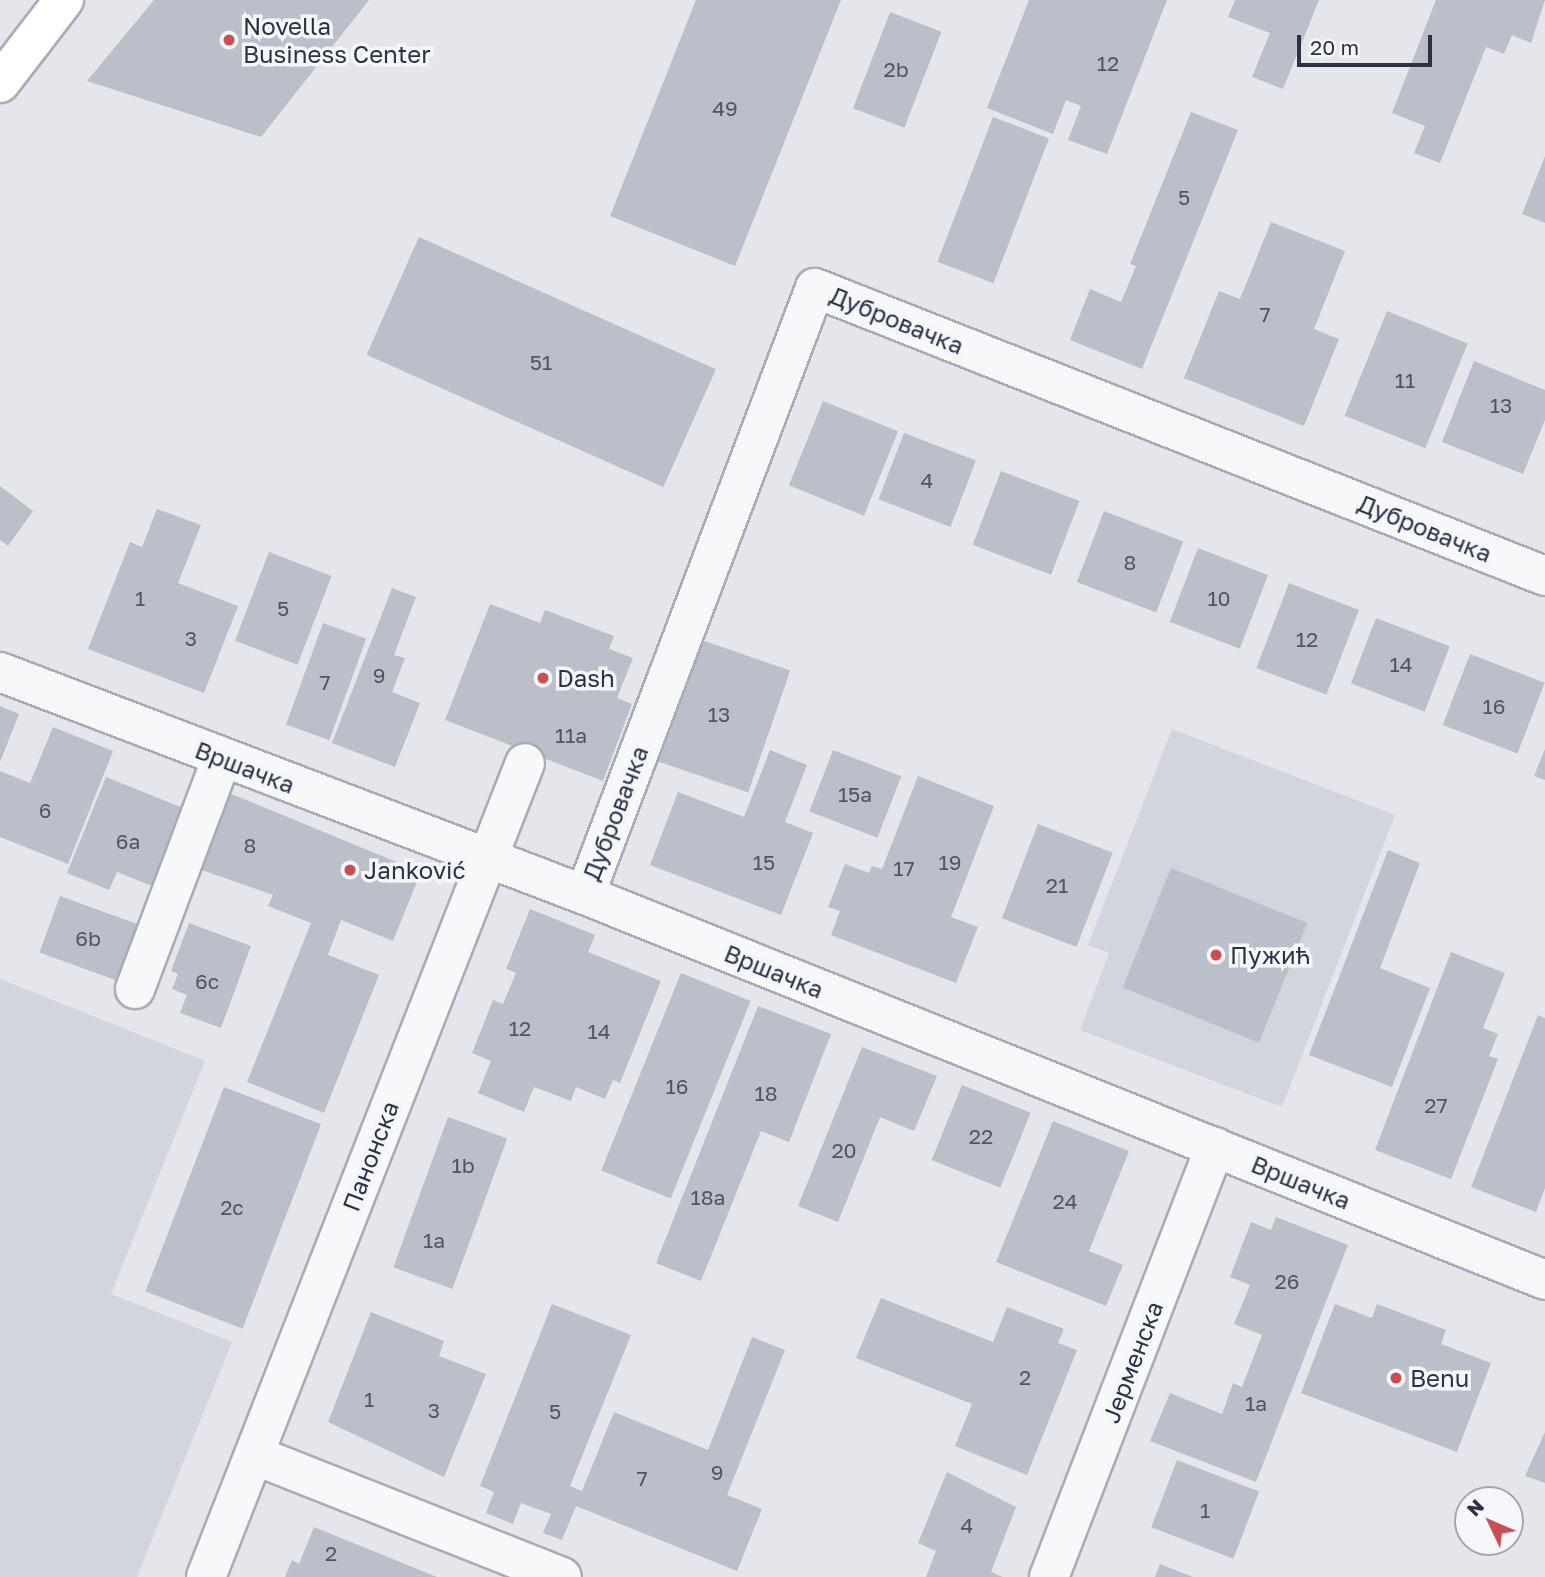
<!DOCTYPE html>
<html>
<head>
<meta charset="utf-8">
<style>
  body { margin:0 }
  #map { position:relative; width:1545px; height:1577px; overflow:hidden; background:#e4e6ec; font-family:"Golos Text",sans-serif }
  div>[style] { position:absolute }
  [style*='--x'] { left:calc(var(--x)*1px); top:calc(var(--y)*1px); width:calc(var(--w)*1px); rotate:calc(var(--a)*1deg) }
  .built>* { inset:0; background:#d2d5dd }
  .building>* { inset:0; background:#bbbfc9; transform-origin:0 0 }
  .roads { filter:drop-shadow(2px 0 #a9acb6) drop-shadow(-2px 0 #a9acb6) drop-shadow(0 2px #a9acb6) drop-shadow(0 -2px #a9acb6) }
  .minor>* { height:38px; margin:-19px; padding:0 19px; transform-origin:19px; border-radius:19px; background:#f7f8fa }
  .major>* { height:38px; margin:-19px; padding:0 19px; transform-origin:19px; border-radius:19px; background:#fff }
  .dots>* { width:19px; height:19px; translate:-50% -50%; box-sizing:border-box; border:4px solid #f4f6f9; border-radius:50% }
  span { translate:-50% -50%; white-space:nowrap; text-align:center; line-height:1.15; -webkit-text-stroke:7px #f4f6f9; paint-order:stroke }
  .number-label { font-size:21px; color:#505565 }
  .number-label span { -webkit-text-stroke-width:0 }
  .poi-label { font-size:24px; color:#2c3244 }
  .left { translate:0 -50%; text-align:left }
  .street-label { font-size:24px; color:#2c3244 }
  .north { position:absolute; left:1454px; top:1486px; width:70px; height:70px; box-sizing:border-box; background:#f4f6f9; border:2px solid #a4a8b1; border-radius:50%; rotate:314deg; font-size:19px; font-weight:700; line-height:28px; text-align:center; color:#2c3244 }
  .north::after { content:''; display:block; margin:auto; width:24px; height:32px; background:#cb4e55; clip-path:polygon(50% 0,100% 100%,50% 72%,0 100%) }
  .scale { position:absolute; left:1297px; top:35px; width:135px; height:32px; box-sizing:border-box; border:4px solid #2c3244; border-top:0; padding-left:9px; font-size:21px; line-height:24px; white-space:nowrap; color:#2c3244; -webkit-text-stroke:5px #f4f6f9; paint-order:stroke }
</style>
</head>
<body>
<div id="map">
  <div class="built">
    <div style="clip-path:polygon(1172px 729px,1395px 815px,1282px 1107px,1080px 1030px,1109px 953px,1088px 945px)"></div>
    <div style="clip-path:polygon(0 979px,205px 1061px,111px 1294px,232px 1342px,137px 1577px,0 1577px)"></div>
  </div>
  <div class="building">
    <div style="clip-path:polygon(154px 0,369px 0,261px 137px,87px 81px)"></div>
    <div style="clip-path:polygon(696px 0,841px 0,735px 266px,610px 216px)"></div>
    <div style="clip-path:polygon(1029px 0,1167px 0,1107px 154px,1068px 140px,1081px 106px,1066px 100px,1053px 134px,987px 108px)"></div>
    <div style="clip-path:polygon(1235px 0,1319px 0,1283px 89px,1252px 77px,1270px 33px,1228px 17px)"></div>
    <div style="clip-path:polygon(1436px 0,1545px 0,1531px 43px,1512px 35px,1504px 54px,1486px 47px,1440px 163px,1414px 153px,1425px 126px,1392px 113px)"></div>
    <div style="left:890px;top:12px;width:55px;height:103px;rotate:21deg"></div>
    <div style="clip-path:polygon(1191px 112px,1238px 130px,1142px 369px,1070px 340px,1090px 289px,1121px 302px,1136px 266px,1130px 264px)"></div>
    <div style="left:993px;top:117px;width:60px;height:155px;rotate:21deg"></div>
    <div style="clip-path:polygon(1545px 156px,1545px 223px,1522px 214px)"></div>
    <div style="clip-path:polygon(1271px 222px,1345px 251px,1314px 329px,1339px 339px,1304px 426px,1184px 378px,1219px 291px,1240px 299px)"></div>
    <div style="left:419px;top:237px;width:325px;height:129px;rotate:24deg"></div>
    <div style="left:1387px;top:311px;width:87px;height:113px;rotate:22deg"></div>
    <div style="clip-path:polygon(1474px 361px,1545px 390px,1545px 420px,1523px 474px,1442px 442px)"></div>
    <div style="left:823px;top:401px;width:81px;height:91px;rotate:22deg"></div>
    <div style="left:904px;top:433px;width:77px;height:71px;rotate:21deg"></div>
    <div style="left:1001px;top:471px;width:84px;height:79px;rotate:21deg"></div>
    <div style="clip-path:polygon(0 486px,33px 511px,8px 546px,0 540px)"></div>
    <div style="clip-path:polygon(157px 509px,201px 525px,178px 583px,238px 606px,204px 693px,88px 649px,130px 542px,142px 547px)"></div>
    <div style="left:1104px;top:511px;width:85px;height:76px;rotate:21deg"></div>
    <div style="left:1198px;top:548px;width:75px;height:79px;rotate:21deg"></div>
    <div style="left:269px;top:552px;width:67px;height:95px;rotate:21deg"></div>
    <div style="left:1289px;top:583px;width:75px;height:91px;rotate:21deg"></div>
    <div style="clip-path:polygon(392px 588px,416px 597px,394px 655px,405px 658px,392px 692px,420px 703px,395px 767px,332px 743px)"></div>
    <div style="clip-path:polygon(490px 604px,540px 623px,545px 610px,614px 636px,609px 649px,633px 658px,617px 698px,632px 704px,603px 781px,445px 720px)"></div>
    <div style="left:1376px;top:618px;width:79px;height:70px;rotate:21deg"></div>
    <div style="left:323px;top:623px;width:46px;height:108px;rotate:20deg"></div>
    <div style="left:690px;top:636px;width:106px;height:129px;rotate:19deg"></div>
    <div style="left:1470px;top:654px;width:80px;height:76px;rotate:21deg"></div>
    <div style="clip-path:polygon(0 706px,19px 714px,0 762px)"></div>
    <div style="clip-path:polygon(53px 727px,113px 751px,68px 864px,0 837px,0 771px,30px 783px)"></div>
    <div style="clip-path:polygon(1545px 749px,1545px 780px,1534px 776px)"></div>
    <div style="clip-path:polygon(770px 750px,807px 765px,785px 822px,813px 833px,781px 915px,650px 865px,678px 792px,744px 817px)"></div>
    <div style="left:833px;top:750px;width:73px;height:66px;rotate:21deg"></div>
    <div style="clip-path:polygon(918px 776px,994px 806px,951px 917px,978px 927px,956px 983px,831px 935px,840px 911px,828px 907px,845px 864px,869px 873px,872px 866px,882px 869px)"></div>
    <div style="clip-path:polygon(106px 777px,188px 810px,157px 888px,117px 872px,109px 890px,67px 873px)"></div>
    <div style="clip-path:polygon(229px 793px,421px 872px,393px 941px,341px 920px,328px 955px,379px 975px,324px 1113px,247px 1082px,311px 923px,268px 906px,273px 895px,199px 869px)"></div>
    <div style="left:1038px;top:824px;width:80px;height:101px;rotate:21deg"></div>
    <div style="clip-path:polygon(1388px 850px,1420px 863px,1380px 968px,1430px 988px,1392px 1087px,1309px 1055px)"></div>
    <div style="left:1171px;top:868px;width:147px;height:129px;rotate:22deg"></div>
    <div style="left:60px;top:896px;width:82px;height:60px;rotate:20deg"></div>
    <div style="clip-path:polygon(530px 909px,595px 935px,588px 952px,661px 981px,620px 1083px,613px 1080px,605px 1099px,576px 1087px,571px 1101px,534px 1087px,524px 1112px,478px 1093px,491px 1061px,472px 1053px,493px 1000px,503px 1004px,516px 973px,506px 969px)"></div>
    <div style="clip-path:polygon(189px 923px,251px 946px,221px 1028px,180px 1013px,187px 995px,172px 989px,178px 974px,171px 971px)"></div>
    <div style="clip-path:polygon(1451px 952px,1505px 973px,1483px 1028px,1498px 1034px,1489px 1056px,1498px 1059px,1451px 1179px,1375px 1150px)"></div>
    <div style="left:681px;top:973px;width:75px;height:213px;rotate:22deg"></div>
    <div style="clip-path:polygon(758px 1006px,831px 1034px,789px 1142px,761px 1131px,701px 1281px,656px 1263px)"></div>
    <div style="clip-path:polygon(1538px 1015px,1545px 1018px,1545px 1188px,1536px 1212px,1471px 1187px)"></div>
    <div style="clip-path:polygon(862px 1047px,937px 1076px,914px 1131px,880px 1117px,838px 1222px,798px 1206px)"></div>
    <div style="left:962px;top:1085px;width:74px;height:81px;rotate:22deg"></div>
    <div style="left:224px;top:1087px;width:104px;height:219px;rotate:21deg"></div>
    <div style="left:448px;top:1117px;width:63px;height:160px;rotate:20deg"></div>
    <div style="clip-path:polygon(1053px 1121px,1129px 1151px,1089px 1251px,1123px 1265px,1106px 1306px,996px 1262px)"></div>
    <div style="clip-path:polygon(1276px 1217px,1348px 1245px,1256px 1482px,1150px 1441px,1170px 1393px,1222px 1414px,1233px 1383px,1242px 1387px,1262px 1335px,1234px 1324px,1250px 1285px,1230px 1277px,1251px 1222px,1271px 1230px)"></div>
    <div style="clip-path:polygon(881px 1298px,993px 1342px,1007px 1307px,1064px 1329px,1058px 1343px,1077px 1350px,1027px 1475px,955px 1446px,972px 1404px,856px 1358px)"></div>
    <div style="clip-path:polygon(552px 1304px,631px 1335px,570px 1486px,582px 1491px,614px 1412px,708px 1450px,752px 1337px,785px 1350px,727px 1495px,762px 1509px,737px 1571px,576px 1506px,562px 1540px,543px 1533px,551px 1514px,521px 1503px,513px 1524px,486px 1513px,494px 1492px,480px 1486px)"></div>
    <div style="clip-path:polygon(1335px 1304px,1372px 1318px,1377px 1304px,1446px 1330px,1441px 1344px,1491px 1363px,1457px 1452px,1301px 1393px)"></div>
    <div style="clip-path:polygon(371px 1312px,444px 1341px,439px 1356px,486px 1374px,444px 1477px,328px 1422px)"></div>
    <div style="clip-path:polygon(1545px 1432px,1545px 1483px,1525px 1476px)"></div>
    <div style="left:1177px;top:1460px;width:88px;height:72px;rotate:21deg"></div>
    <div style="clip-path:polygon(947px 1472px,1016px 1507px,991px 1572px,1003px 1577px,926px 1577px,936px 1551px,918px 1543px)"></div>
    <div style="clip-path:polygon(314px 1527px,437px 1577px,285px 1577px,292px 1560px,299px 1564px)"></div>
    <div style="clip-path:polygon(1160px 1564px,1193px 1577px,1155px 1577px)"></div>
  </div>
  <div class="roads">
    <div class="minor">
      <div style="--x:0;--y:672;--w:626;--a:20.87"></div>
      <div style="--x:585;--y:895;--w:1034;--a:21.85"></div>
      <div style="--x:585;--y:895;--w:649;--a:-69.25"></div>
      <div style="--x:815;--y:288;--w:785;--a:21.53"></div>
      <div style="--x:135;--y:989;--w:247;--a:-69.4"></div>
      <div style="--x:254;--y:1455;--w:331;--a:21.6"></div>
      <div style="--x:206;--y:1577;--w:874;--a:-68.6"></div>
      <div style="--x:1049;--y:1577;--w:461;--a:-68.9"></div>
    </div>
    <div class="major">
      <div style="--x:0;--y:83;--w:105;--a:-52.4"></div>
    </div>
  </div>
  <div class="dots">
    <div style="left:229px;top:40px;background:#cb4e55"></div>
    <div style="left:543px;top:678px;background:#cb4e55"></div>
    <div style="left:350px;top:870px;background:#cb4e55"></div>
    <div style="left:1216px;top:955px;background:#cb4e55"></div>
    <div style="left:1396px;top:1378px;background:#cb4e55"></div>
  </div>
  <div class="number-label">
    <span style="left:1108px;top:63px">12</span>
    <span style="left:896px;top:69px">2b</span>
    <span style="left:725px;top:108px">49</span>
    <span style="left:1184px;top:197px">5</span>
    <span style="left:1265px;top:314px">7</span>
    <span style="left:541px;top:362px">51</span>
    <span style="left:1405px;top:380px">11</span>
    <span style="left:1501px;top:405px">13</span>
    <span style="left:927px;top:480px">4</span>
    <span style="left:1130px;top:562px">8</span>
    <span style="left:140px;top:598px">1</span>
    <span style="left:1219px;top:598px">10</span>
    <span style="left:283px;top:608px">5</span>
    <span style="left:191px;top:638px">3</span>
    <span style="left:1307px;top:639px">12</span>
    <span style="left:1401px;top:664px">14</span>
    <span style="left:379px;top:675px">9</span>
    <span style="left:325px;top:682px">7</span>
    <span style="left:1494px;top:706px">16</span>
    <span style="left:719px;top:714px">13</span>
    <span style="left:571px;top:735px">11a</span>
    <span style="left:855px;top:794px">15a</span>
    <span style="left:45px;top:810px">6</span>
    <span style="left:128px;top:841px">6a</span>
    <span style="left:250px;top:845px">8</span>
    <span style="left:764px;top:862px">15</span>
    <span style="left:950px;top:862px">19</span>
    <span style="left:904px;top:868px">17</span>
    <span style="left:1057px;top:885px">21</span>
    <span style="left:88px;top:938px">6b</span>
    <span style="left:207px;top:981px">6c</span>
    <span style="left:520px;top:1028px">12</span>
    <span style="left:599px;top:1031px">14</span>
    <span style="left:677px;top:1086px">16</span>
    <span style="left:766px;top:1093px">18</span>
    <span style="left:1436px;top:1105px">27</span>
    <span style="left:981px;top:1136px">22</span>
    <span style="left:844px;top:1150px">20</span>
    <span style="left:463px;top:1165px">1b</span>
    <span style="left:708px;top:1197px">18a</span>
    <span style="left:1065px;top:1201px">24</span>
    <span style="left:232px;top:1207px">2c</span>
    <span style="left:434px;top:1240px">1a</span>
    <span style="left:1287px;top:1281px">26</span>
    <span style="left:1025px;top:1377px">2</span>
    <span style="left:369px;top:1399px">1</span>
    <span style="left:1256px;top:1403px">1a</span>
    <span style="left:434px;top:1410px">3</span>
    <span style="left:555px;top:1411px">5</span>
    <span style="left:717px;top:1472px">9</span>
    <span style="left:642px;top:1478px">7</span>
    <span style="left:1205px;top:1510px">1</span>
    <span style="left:967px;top:1525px">4</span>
    <span style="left:331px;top:1553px">2</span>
  </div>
  <div class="poi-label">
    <span class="left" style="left:243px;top:40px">Novella<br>Business Center</span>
    <span class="left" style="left:557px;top:678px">Dash</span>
    <span class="left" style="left:364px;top:870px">Janković</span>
    <span class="left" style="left:1230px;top:955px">Пужић</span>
    <span class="left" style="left:1410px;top:1378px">Benu</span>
  </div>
  <div class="street-label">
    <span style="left:897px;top:320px;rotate:22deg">Дубровачка</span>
    <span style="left:1425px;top:528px;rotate:22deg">Дубровачка</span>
    <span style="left:245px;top:767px;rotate:21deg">Вршачка</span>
    <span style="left:615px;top:813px;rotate:-69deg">Дубровачка</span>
    <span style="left:774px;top:971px;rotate:22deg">Вршачка</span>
    <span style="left:370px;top:1156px;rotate:-69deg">Панонска</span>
    <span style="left:1301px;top:1182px;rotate:22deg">Вршачка</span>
    <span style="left:1132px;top:1362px;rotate:-69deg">Јерменска</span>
  </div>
  <div class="north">N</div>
  <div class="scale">20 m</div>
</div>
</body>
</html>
